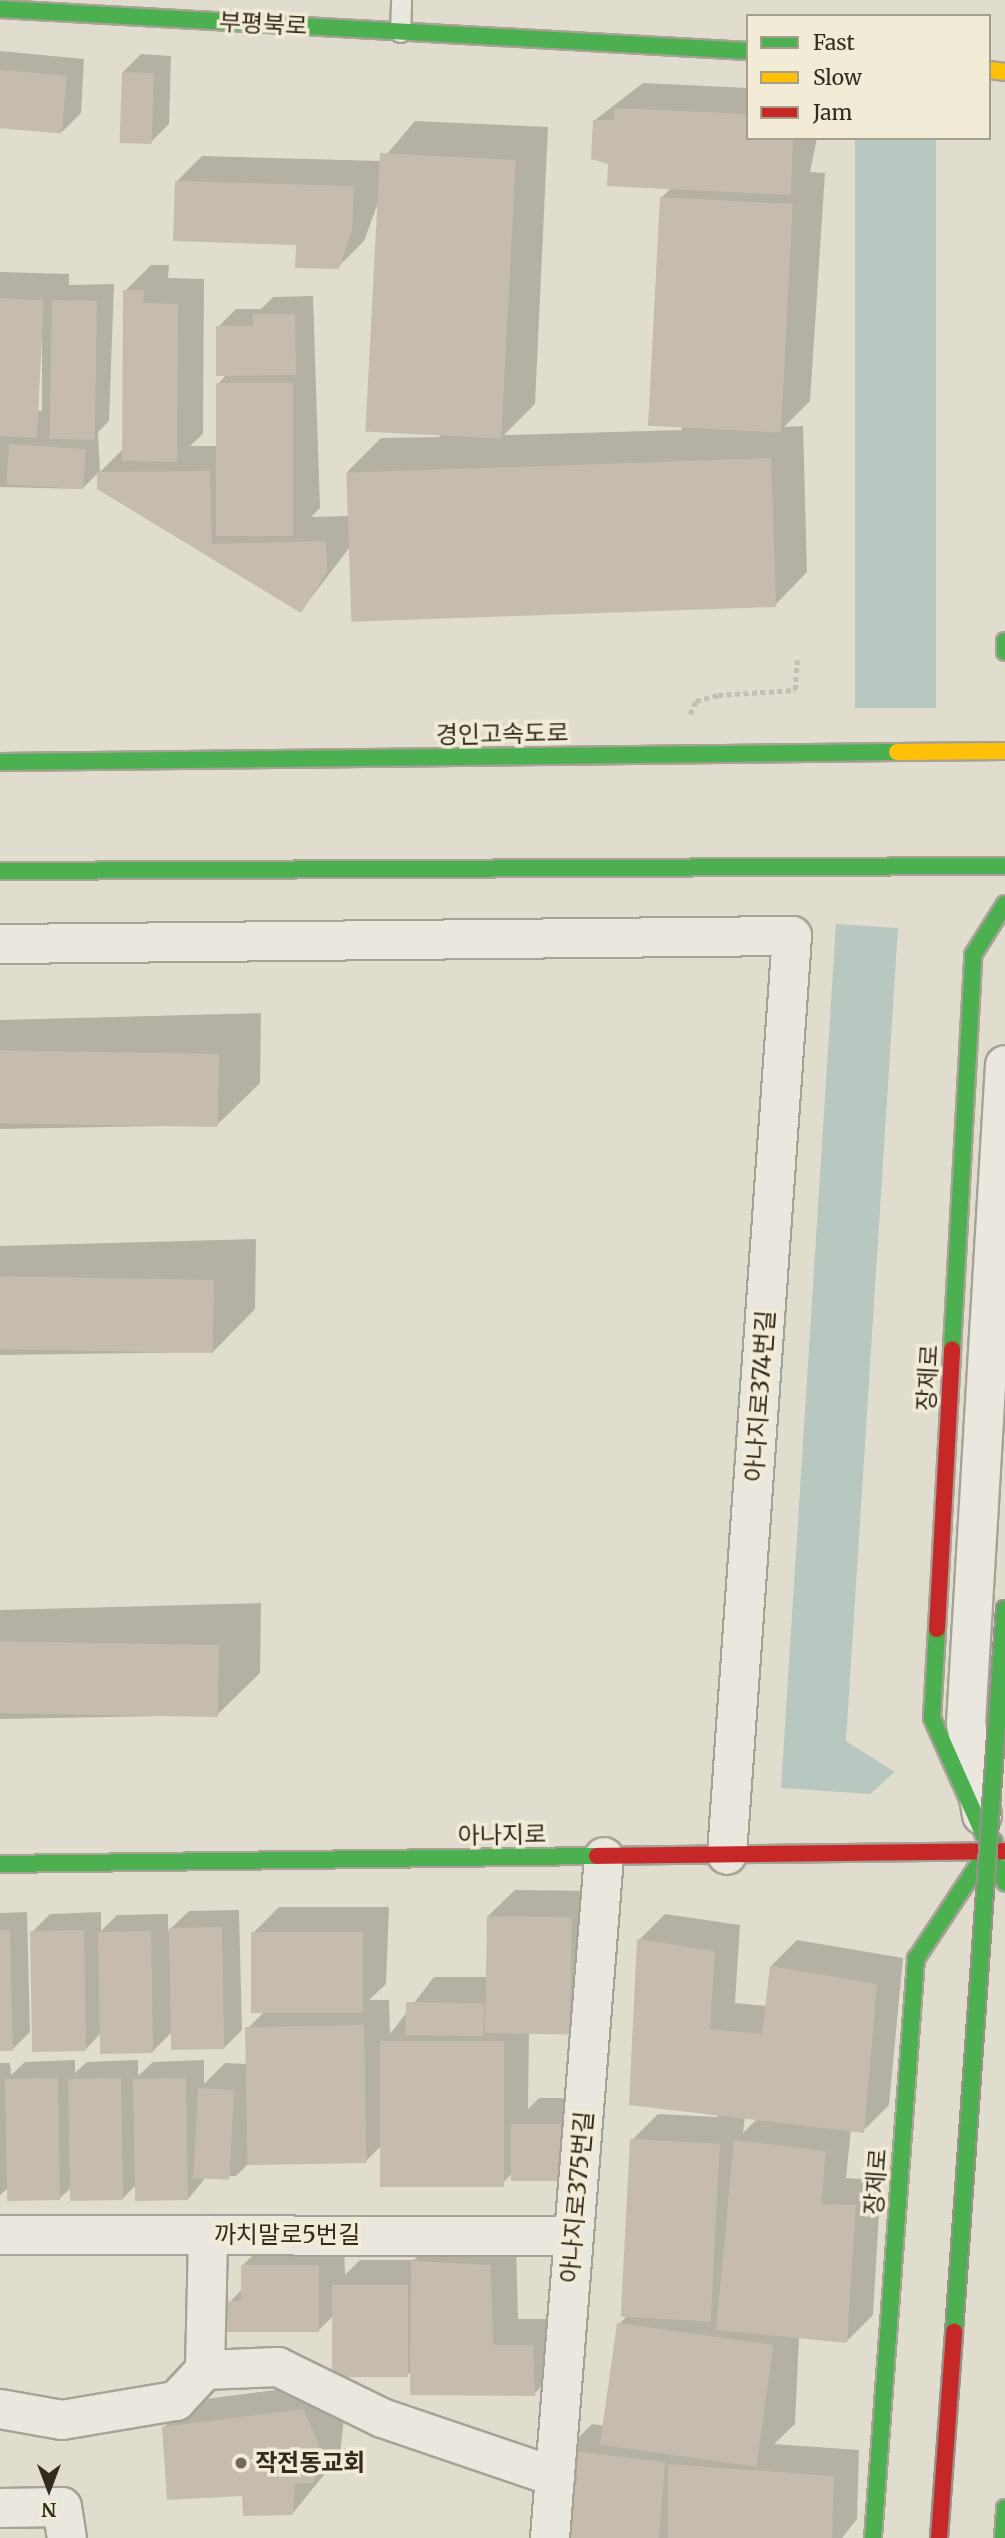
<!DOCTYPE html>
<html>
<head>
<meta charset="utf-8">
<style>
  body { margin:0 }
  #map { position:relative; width:1005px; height:2538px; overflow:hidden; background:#e1ddce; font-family:Merriweather,"Noto Sans KR",serif }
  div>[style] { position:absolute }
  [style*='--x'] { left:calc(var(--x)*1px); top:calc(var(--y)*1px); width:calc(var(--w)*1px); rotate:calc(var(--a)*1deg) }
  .water>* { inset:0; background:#b8c7bf; transform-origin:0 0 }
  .shadow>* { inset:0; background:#0003 }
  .building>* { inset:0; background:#c5bcaf; transform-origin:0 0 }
  .path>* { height:4.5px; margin-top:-2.25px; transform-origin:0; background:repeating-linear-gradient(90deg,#c2beb5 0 5px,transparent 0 8.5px) }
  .roads { filter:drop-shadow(2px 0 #a7a296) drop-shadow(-2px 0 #a7a296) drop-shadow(0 2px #a7a296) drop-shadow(0 -2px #a7a296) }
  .lane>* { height:19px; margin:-9.5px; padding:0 9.5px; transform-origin:9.5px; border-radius:9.5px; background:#eae7de }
  .street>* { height:38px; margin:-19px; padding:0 19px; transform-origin:19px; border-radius:19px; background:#eae7de }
  .fast>* { height:16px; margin:-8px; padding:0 8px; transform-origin:8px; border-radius:8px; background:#4caf50 }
  .slow>* { height:16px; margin:-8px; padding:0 8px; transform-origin:8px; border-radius:8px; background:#ffc107 }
  .jam>* { height:16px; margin:-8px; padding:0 8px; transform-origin:8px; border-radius:8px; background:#c62828 }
  .bridges { filter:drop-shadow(2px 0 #969287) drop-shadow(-2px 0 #969287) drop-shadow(0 2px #969287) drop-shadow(0 -2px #969287) }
  .fast-bridge>* { height:16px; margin:-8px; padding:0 8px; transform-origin:8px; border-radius:8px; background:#4caf50 }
  .jam-bridge>* { height:16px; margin:-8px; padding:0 8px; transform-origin:8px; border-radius:8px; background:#c62828 }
  .dots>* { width:19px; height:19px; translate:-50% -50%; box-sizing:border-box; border:4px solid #f2ebd5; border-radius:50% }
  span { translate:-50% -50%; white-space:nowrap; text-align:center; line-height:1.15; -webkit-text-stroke:7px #f2ebd5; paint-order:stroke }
  .street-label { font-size:24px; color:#342b20 }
  .poi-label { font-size:24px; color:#342b20; font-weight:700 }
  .left { translate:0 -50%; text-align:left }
  .legend { position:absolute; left:746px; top:14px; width:245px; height:126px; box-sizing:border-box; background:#f2ebd5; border:2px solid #a69e8d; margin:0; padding:9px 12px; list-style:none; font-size:21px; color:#342b20 }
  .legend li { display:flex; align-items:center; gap:14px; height:35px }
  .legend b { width:35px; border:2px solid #a69e8d }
  .north { position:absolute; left:14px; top:2454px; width:70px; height:70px; -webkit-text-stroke:5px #f2ebd5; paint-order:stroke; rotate:180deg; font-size:19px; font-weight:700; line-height:28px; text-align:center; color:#342b20 }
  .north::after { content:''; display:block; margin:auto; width:24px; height:32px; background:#342b20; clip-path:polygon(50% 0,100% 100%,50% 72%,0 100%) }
</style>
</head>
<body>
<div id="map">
  <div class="water">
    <div style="left:855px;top:138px;width:81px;height:570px"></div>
    <div style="clip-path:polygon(836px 924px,898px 928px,846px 1741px,895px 1772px,870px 1794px,781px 1788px)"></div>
  </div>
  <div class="shadow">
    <div style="clip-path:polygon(0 51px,84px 59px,81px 113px,63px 131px,0 126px)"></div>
    <div style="clip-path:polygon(141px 54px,171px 56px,169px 124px,151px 142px,123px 72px)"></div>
    <div style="clip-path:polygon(evenodd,643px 83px,748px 88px,748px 138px,817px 138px,810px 172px,825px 173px,810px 401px,784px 427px,803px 426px,807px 572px,775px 605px,350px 547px,301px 611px,99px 472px,82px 489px,0 487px,0 272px,69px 274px,69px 285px,114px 284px,109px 421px,98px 432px,100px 472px,124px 448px,125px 291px,151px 265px,169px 265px,168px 278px,204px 279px,203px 434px,190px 446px,218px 446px,218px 384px,227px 374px,218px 327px,236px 309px,261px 309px,273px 297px,313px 296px,320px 508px,311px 517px,349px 516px,348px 471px,381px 438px,440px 437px,379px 200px,364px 241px,338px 267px,176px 182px,202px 156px,381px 161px,415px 121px,548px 127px,535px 404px,504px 435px,682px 430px,662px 197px,672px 187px,610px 163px,595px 120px,643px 83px,42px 291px,42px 411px,38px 411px,42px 291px)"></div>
    <div style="clip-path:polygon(261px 1013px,260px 1083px,217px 1125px,0 1129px,0 1020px)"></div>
    <div style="clip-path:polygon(256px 1239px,255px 1309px,213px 1352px,0 1355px,0 1246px)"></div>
    <div style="clip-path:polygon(261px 1603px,260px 1673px,217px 1715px,0 1719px,0 1610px)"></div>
    <div style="clip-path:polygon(515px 1890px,598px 1891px,595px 2006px,569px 2032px,529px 2032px,528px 2109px,539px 2098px,588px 2098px,590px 2153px,513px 2172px,502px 2184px,385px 2142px,366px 2161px,250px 2162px,236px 2176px,207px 2176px,189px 2198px,137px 2184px,123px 2198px,72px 2187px,60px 2198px,9px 2187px,0 2195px,0 2063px,10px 2063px,11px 2075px,25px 2062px,75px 2060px,75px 2073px,87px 2062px,138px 2060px,138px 2076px,153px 2062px,204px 2060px,204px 2084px,225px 2063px,247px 2064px,247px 2029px,265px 2011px,253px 1933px,279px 1907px,389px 1907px,386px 1984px,369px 2000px,389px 2000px,390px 2034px,434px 1977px,490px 1977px,488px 1916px)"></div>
    <div style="clip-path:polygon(239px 1910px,242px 2030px,224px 2048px,173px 2031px,153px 2051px,101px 2033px,85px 2050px,32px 1932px,50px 1914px,101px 1912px,101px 1931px,117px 1915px,168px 1914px,168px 1931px,189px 1911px)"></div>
    <div style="clip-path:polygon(27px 1912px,30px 2032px,12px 2050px,0 2050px,0 1913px)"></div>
    <div style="clip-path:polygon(evenodd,665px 1914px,740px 1925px,735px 2003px,767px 2006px,771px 1966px,797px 1940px,903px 1958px,889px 2105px,863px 2131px,851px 2129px,846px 2178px,881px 2180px,873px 2315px,847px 2341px,799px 2337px,795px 2424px,774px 2444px,859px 2450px,857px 2519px,842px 2538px,562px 2538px,566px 2450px,592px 2424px,613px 2427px,619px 2324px,628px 2315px,632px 2140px,658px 2114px,718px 2117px,639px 1940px,665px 1914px,745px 2117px,758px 2118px,743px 2133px,745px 2117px)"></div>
    <div style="clip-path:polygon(439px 2235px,516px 2239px,518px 2319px,558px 2319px,560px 2368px,534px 2394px,412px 2371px,406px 2376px,333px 2316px,319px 2330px,230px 2302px,243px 2288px,243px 2265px,269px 2239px,344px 2239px,345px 2275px,360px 2260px,414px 2260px)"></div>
    <div style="clip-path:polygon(329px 2383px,344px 2417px,340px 2455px,293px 2513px,164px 2427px,190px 2401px)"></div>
  </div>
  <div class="building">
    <div style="left:0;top:70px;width:67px;height:58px;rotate:5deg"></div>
    <div style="left:122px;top:72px;width:32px;height:71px;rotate:2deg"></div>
    <div style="clip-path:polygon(615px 108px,748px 114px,748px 138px,793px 138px,791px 195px,607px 186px,608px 164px,591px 159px,593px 120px,614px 120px)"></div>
    <div style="left:380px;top:153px;width:136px;height:279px;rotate:3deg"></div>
    <div style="clip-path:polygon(175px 181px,354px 186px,352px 230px,339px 269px,295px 268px,296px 245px,173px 241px)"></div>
    <div style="left:660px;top:197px;width:133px;height:229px;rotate:3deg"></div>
    <div style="clip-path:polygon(123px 290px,144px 290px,143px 303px,178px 304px,177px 462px,122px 461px)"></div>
    <div style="left:0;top:298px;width:44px;height:138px;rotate:3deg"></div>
    <div style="left:52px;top:300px;width:45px;height:139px;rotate:1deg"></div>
    <div style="clip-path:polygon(253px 314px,295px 314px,296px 375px,216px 376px,216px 326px,253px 326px)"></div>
    <div style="left:216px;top:383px;width:77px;height:153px"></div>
    <div style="left:9px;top:444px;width:77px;height:40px;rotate:4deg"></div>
    <div style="left:771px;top:458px;width:149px;height:425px;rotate:88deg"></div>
    <div style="clip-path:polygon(210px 471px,212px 544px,326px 541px,327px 572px,301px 613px,97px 489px,97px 472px)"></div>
    <div style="left:219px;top:1054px;width:73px;height:219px;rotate:91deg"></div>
    <div style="left:214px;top:1280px;width:73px;height:214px;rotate:91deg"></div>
    <div style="left:219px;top:1645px;width:72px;height:219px;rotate:91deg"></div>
    <div style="left:487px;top:1916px;width:85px;height:117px;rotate:1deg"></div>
    <div style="left:222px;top:1927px;width:122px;height:53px;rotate:89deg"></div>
    <div style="clip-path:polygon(0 1930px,10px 1930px,13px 2051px,0 2051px)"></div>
    <div style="left:84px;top:1930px;width:121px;height:54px;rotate:89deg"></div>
    <div style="left:151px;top:1931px;width:122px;height:53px;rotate:89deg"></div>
    <div style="left:251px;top:1932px;width:112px;height:81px"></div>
    <div style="clip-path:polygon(637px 1939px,715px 1951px,710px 2029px,762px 2034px,770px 1966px,877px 1984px,864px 2133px,629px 2105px)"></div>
    <div style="left:406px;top:2002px;width:78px;height:33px;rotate:1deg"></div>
    <div style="left:364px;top:2025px;width:138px;height:119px;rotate:89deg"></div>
    <div style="left:380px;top:2041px;width:124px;height:146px"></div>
    <div style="left:58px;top:2078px;width:122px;height:53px;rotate:89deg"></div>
    <div style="left:121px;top:2078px;width:122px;height:53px;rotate:89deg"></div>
    <div style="left:186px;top:2078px;width:122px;height:53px;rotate:89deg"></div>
    <div style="left:198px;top:2088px;width:36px;height:90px;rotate:3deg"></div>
    <div style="left:511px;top:2124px;width:51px;height:57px"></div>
    <div style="left:630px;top:2139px;width:90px;height:178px;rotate:3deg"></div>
    <div style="clip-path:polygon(734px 2140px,826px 2151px,821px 2204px,856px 2205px,847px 2343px,716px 2330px)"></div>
    <div style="clip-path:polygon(411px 2261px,491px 2265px,493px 2345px,533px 2345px,535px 2396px,410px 2395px)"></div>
    <div style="clip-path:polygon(241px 2265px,319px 2265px,319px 2332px,227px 2332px,228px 2301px,241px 2301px)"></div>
    <div style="left:332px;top:2285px;width:76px;height:92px"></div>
    <div style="left:617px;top:2323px;width:158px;height:123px;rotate:8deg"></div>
    <div style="clip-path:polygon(303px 2409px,319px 2444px,314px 2483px,295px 2484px,293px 2515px,243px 2516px,242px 2496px,167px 2500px,162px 2427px)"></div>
    <div style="clip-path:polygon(564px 2450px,665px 2462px,659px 2538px,560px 2538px)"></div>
    <div style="clip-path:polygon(668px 2464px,834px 2476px,832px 2538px,668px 2538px)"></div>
  </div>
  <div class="path">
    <div style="--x:690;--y:714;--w:14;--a:-65"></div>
    <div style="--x:696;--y:701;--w:23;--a:-15"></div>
    <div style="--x:718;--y:695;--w:77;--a:-3.7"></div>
    <div style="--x:795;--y:690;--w:30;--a:-86"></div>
  </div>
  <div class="roads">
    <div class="lane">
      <div style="--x:400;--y:32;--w:32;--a:-88"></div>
    </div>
    <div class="street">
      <div style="--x:0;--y:944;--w:792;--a:-0.58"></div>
      <div style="--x:792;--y:936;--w:921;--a:94.05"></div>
      <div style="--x:982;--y:1815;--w:93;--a:-99.9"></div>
      <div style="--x:966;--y:1723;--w:659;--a:-86.61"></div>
      <div style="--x:0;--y:2235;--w:574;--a:0.1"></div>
      <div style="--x:205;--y:2370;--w:135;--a:-88.7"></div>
      <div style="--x:0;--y:2409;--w:63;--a:10.1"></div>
      <div style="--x:62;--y:2420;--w:116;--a:-9.5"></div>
      <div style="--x:176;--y:2401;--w:42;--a:-46.9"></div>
      <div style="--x:205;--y:2370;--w:73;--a:-2.4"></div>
      <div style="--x:278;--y:2367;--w:116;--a:26.1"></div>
      <div style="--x:382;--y:2418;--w:183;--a:18.8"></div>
      <div style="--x:0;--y:2508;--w:62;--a:-0.9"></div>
      <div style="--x:62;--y:2507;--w:31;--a:81"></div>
      <div style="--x:550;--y:2538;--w:683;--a:-85.47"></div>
    </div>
    <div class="fast">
      <div style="--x:0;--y:9;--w:749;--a:3.21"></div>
      <div style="--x:1005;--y:641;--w:11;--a:90"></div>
      <div style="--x:0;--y:762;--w:897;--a:-0.64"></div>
      <div style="--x:0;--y:871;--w:1005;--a:-0.29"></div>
      <div style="--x:952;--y:1349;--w:395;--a:-86.9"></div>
      <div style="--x:973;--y:955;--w:60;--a:-57.9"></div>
      <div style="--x:937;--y:1629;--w:89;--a:93.2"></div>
      <div style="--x:932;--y:1718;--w:180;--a:66.1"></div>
      <div style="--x:0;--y:1864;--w:597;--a:-0.77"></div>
      <div style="--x:873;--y:2538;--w:581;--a:-85.75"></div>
      <div style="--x:916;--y:1959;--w:141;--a:-56.5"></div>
      <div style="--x:1003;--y:2538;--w:30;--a:-86"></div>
    </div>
    <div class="slow">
      <div style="--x:989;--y:70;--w:16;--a:7"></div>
      <div style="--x:897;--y:752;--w:108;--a:-0.5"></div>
    </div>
    <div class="jam">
      <div style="--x:937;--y:1629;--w:280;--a:-86.9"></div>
      <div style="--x:597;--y:1856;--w:408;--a:-0.7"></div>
    </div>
  </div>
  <div class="bridges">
    <div class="fast-bridge">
      <div style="--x:954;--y:2332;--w:725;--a:-85.97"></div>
    </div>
    <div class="jam-bridge">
      <div style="--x:939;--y:2538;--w:207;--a:-85.8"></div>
    </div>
  </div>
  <div class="dots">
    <div style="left:241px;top:2463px;background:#71695d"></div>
  </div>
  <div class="street-label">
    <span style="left:263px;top:24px;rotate:3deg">부평북로</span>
    <span style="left:502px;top:734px;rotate:-1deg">경인고속도로</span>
    <span style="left:928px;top:1378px;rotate:-87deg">장제로</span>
    <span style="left:760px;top:1396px;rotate:-86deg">아나지로374번길</span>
    <span style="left:502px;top:1835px;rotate:-1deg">아나지로</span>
    <span style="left:876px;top:2182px;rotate:-86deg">장제로</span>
    <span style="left:577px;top:2197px;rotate:-85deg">아나지로375번길</span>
    <span style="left:287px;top:2235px">까치말로5번길</span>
  </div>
  <div class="poi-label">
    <span class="left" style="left:255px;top:2463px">작전동교회</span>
  </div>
  <ul class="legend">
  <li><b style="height:9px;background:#4caf50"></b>Fast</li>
  <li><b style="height:9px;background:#ffc107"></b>Slow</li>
  <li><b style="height:9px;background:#c62828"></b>Jam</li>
  </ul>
  <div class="north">N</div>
</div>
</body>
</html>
